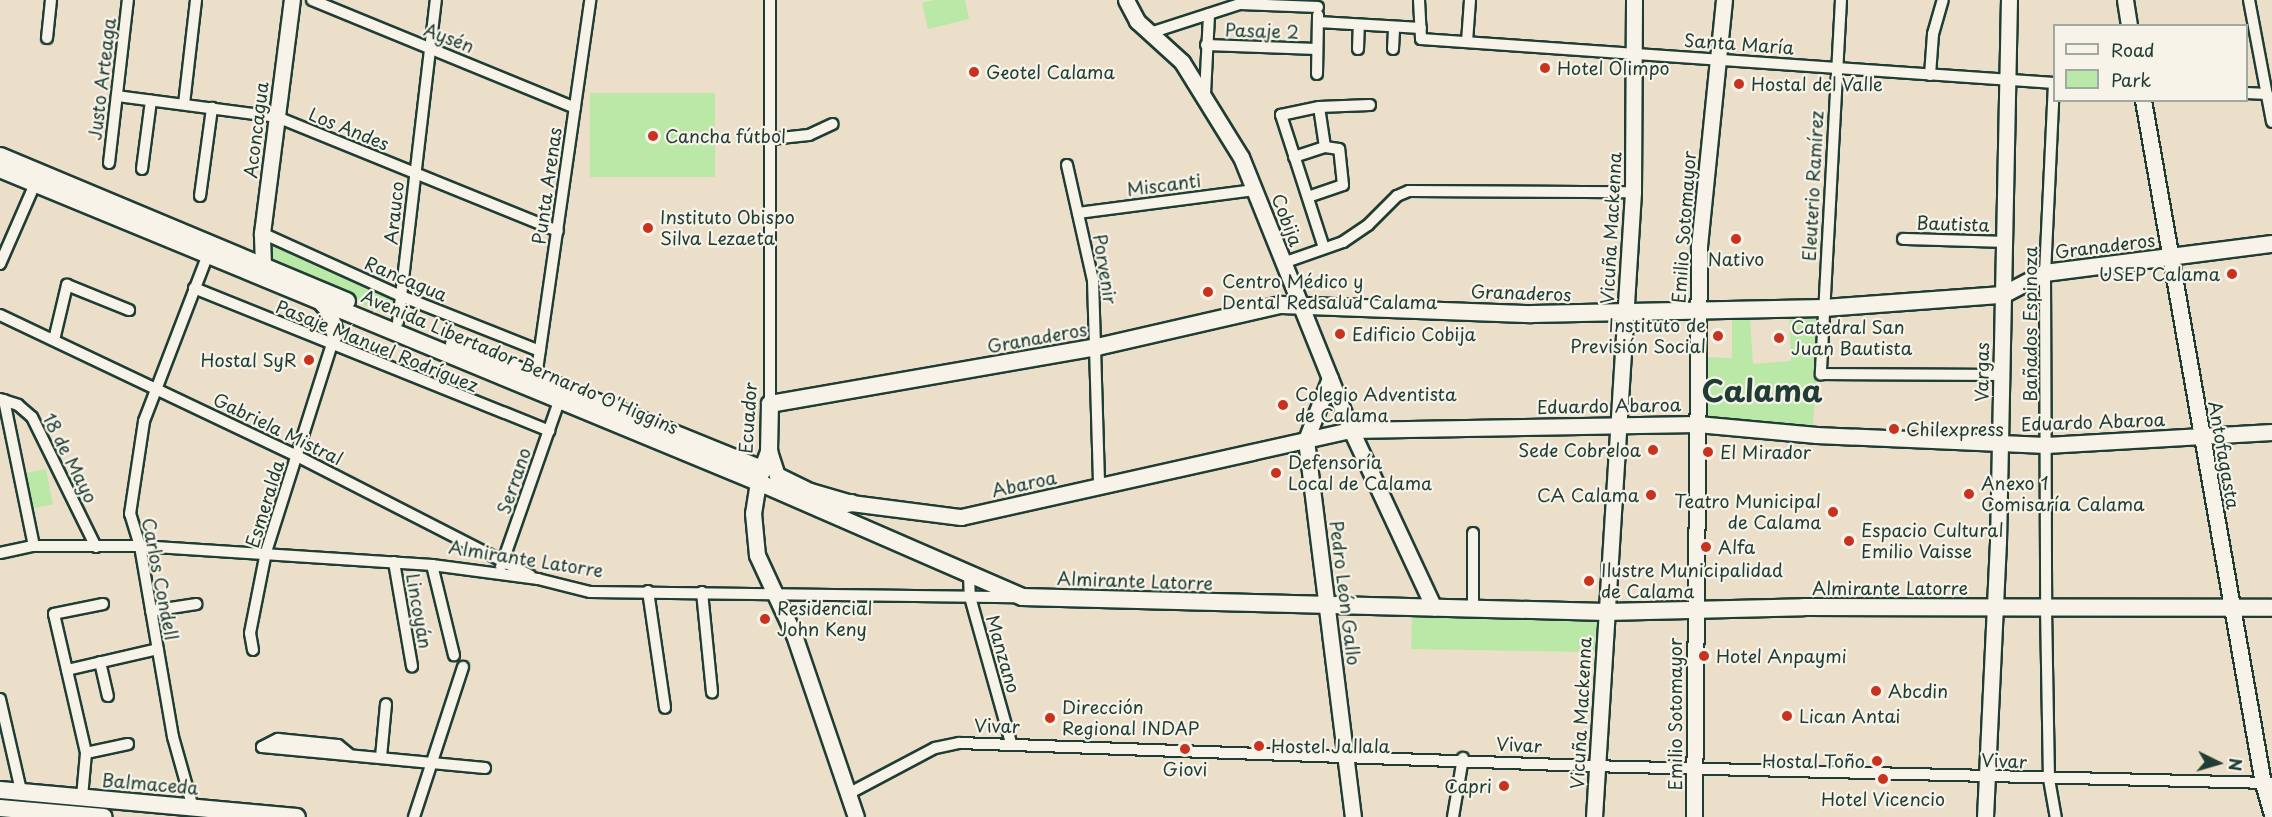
<!DOCTYPE html>
<html>
<head>
<meta charset="utf-8">
<style>
  body { margin:0 }
  #map { position:relative; width:2272px; height:817px; overflow:hidden; background:#ecdfca; font-family:"Playpen Sans",sans-serif }
  div>[style] { position:absolute }
  [style*='--x'] { left:calc(var(--x)*1px); top:calc(var(--y)*1px); width:calc(var(--w)*1px); rotate:calc(var(--a)*1deg) }
  .green>* { inset:0; background:#bae8a6; transform-origin:0 0 }
  .roads { filter:drop-shadow(2px 0 #1f3d34) drop-shadow(-2px 0 #1f3d34) drop-shadow(0 2px #1f3d34) drop-shadow(0 -2px #1f3d34) }
  .street>* { height:10px; margin:-5px; padding:0 5px; transform-origin:5px; border-radius:5px; background:#f7f3e8 }
  .secondary>* { height:15px; margin:-7.5px; padding:0 7.5px; transform-origin:7.5px; border-radius:7.5px; background:#f7f3e8 }
  .primary>* { height:16px; margin:-8px; padding:0 8px; transform-origin:8px; border-radius:8px; background:#f7f3e8 }
  .dots>* { width:16px; height:16px; translate:-50% -50%; box-sizing:border-box; border:3px solid #f7f3e8; border-radius:50% }
  span { translate:-50% -50%; white-space:nowrap; text-align:center; line-height:1.15; -webkit-text-stroke:4.5px #f7f3e8; paint-order:stroke }
  .street-label { font-size:18px; color:#1f3d34 }
  .poi-label { font-size:18px; color:#1f3d34 }
  .left { translate:0 -50%; text-align:left }
  .right { translate:-100% -50%; text-align:right }
  .town-label { font-size:30px; color:#1f3d34; font-weight:700 }
  .legend { position:absolute; left:2053px; top:24px; width:195px; height:78px; box-sizing:border-box; background:#f7f3e8; border:2px solid #a1aaa0; margin:0; padding:8px 10px; list-style:none; font-size:18px; color:#1f3d34 }
  .legend li { display:flex; align-items:center; gap:12px; height:30px }
  .legend b { width:30px; border:2px solid #a1aaa0 }
  .north { position:absolute; left:2188px; top:733px; width:60px; height:60px; -webkit-text-stroke:4px #f7f3e8; paint-order:stroke; rotate:95deg; font-size:16px; font-weight:700; line-height:24px; text-align:center; color:#1f3d34 }
  .north::after { content:''; display:block; margin:auto; width:21px; height:27px; background:#1f3d34; clip-path:polygon(50% 0,100% 100%,50% 72%,0 100%) }
</style>
</head>
<body>
<div id="map">
  <div class="green">
    <div style="clip-path:polygon(934px 0,965px 0,969px 19px,928px 29px,922px 3px)"></div>
    <div style="left:715px;top:93px;width:84px;height:125px;rotate:90deg"></div>
    <div style="clip-path:polygon(262px 233px,401px 296px,395px 314px,387px 315px,264px 261px)"></div>
    <div style="clip-path:polygon(1821px 313px,1813px 423px,1809px 428px,1705px 420px,1702px 413px,1702px 357px,1732px 358px,1732px 317px,1750px 317px,1753px 364px,1791px 361px,1789px 314px)"></div>
    <div style="left:46px;top:469px;width:36px;height:21px;rotate:79deg"></div>
    <div style="left:1412px;top:612px;width:191px;height:37px;rotate:1deg"></div>
  </div>
  <div class="roads">
    <div class="street">
      <div style="--x:312;--y:0;--w:284;--a:22.3"></div>
      <div style="--x:1419;--y:0;--w:39;--a:87"></div>
      <div style="--x:1421;--y:39;--w:635;--a:3.98"></div>
      <div style="--x:1841;--y:0;--w:375;--a:93.1"></div>
      <div style="--x:1821;--y:374;--w:180;--a:0.3"></div>
      <div style="--x:2249;--y:0;--w:124;--a:79.3"></div>
      <div style="--x:1318;--y:22;--w:103;--a:3.3"></div>
      <div style="--x:1150;--y:33;--w:95;--a:-17.9"></div>
      <div style="--x:1240;--y:4;--w:78;--a:2.2"></div>
      <div style="--x:47;--y:38;--w:38;--a:-84"></div>
      <div style="--x:1467;--y:42;--w:42;--a:-85.9"></div>
      <div style="--x:1206;--y:45;--w:111;--a:2.1"></div>
      <div style="--x:1358;--y:49;--w:24;--a:-88"></div>
      <div style="--x:1393;--y:49;--w:22;--a:-87"></div>
      <div style="--x:1317;--y:74;--w:59;--a:-89"></div>
      <div style="--x:1930;--y:75;--w:41;--a:-85.8"></div>
      <div style="--x:1933;--y:34;--w:35;--a:-74"></div>
      <div style="--x:2054;--y:83;--w:190;--a:92.7"></div>
      <div style="--x:2045;--y:273;--w:335;--a:89.8"></div>
      <div style="--x:2046;--y:608;--w:171;--a:89"></div>
      <div style="--x:2049;--y:779;--w:39;--a:80"></div>
      <div style="--x:2246;--y:93;--w:21;--a:3"></div>
      <div style="--x:1205;--y:94;--w:80;--a:-87.1"></div>
      <div style="--x:117;--y:96;--w:161;--a:7.5"></div>
      <div style="--x:277;--y:117;--w:303;--a:22.1"></div>
      <div style="--x:184;--y:104;--w:105;--a:-83.4"></div>
      <div style="--x:771;--y:139;--w:38;--a:-6"></div>
      <div style="--x:809;--y:135;--w:26;--a:-25"></div>
      <div style="--x:1294;--y:157;--w:33;--a:-18"></div>
      <div style="--x:109;--y:163;--w:164;--a:-83.4"></div>
      <div style="--x:1067;--y:165;--w:118;--a:77.3"></div>
      <div style="--x:1093;--y:280;--w:208;--a:88.3"></div>
      <div style="--x:142;--y:169;--w:69;--a:-82.5"></div>
      <div style="--x:200;--y:196;--w:89;--a:-82.2"></div>
      <div style="--x:1308;--y:197;--w:37;--a:-19"></div>
      <div style="--x:1343;--y:185;--w:36;--a:-96"></div>
      <div style="--x:1339;--y:149;--w:14;--a:-172"></div>
      <div style="--x:1325;--y:147;--w:40;--a:-98.5"></div>
      <div style="--x:1078;--y:213;--w:178;--a:-7.4"></div>
      <div style="--x:262;--y:233;--w:153;--a:24.4"></div>
      <div style="--x:401;--y:296;--w:149;--a:21.6"></div>
      <div style="--x:1903;--y:239;--w:99;--a:1.7"></div>
      <div style="--x:1324;--y:248;--w:140;--a:-107.9"></div>
      <div style="--x:1281;--y:115;--w:39;--a:-12"></div>
      <div style="--x:1319;--y:107;--w:51;--a:-2.2"></div>
      <div style="--x:1283;--y:263;--w:64;--a:-19.3"></div>
      <div style="--x:1343;--y:242;--w:30;--a:-34"></div>
      <div style="--x:1368;--y:225;--w:41;--a:-45"></div>
      <div style="--x:1397;--y:196;--w:13;--a:-23"></div>
      <div style="--x:1409;--y:191;--w:224;--a:0.3"></div>
      <div style="--x:0;--y:264;--w:87;--a:-66.4"></div>
      <div style="--x:194;--y:288;--w:383;--a:21.9"></div>
      <div style="--x:0;--y:315;--w:329;--a:25.4"></div>
      <div style="--x:297;--y:456;--w:262;--a:27.1"></div>
      <div style="--x:398;--y:322;--w:324;--a:-83.3"></div>
      <div style="--x:54;--y:340;--w:57;--a:-76.7"></div>
      <div style="--x:67;--y:285;--w:67;--a:22"></div>
      <div style="--x:536;--y:377;--w:381;--a:-81.8"></div>
      <div style="--x:0;--y:399;--w:19;--a:18"></div>
      <div style="--x:18;--y:405;--w:18;--a:41"></div>
      <div style="--x:32;--y:417;--w:145;--a:63.8"></div>
      <div style="--x:4;--y:400;--w:149;--a:78.4"></div>
      <div style="--x:770;--y:404;--w:404;--a:-90"></div>
      <div style="--x:1473;--y:533;--w:75;--a:90"></div>
      <div style="--x:0;--y:553;--w:35;--a:-12"></div>
      <div style="--x:34;--y:546;--w:106;--a:0"></div>
      <div style="--x:140;--y:546;--w:293;--a:3.7"></div>
      <div style="--x:432;--y:565;--w:107;--a:7.5"></div>
      <div style="--x:538;--y:579;--w:54;--a:14"></div>
      <div style="--x:590;--y:592;--w:426;--a:0.7"></div>
      <div style="--x:394;--y:562;--w:106;--a:80.2"></div>
      <div style="--x:432;--y:565;--w:93;--a:76.3"></div>
      <div style="--x:501;--y:567;--w:176;--a:-70.7"></div>
      <div style="--x:969;--y:574;--w:23;--a:88"></div>
      <div style="--x:970;--y:597;--w:152;--a:74.3"></div>
      <div style="--x:648;--y:591;--w:118;--a:81.7"></div>
      <div style="--x:702;--y:592;--w:101;--a:84.3"></div>
      <div style="--x:103;--y:604;--w:50;--a:168.5"></div>
      <div style="--x:54;--y:614;--w:143;--a:77"></div>
      <div style="--x:86;--y:753;--w:43;--a:-12.1"></div>
      <div style="--x:151;--y:611;--w:46;--a:-8.8"></div>
      <div style="--x:253;--y:650;--w:17;--a:-100"></div>
      <div style="--x:250;--y:633;--w:83;--a:-78.8"></div>
      <div style="--x:266;--y:552;--w:221;--a:-72.4"></div>
      <div style="--x:100;--y:662;--w:35;--a:77"></div>
      <div style="--x:67;--y:670;--w:93;--a:-13"></div>
      <div style="--x:0;--y:699;--w:94;--a:77.1"></div>
      <div style="--x:262;--y:747;--w:224;--a:5.4"></div>
      <div style="--x:262;--y:747;--w:18;--a:-27"></div>
      <div style="--x:278;--y:739;--w:60;--a:5.7"></div>
      <div style="--x:338;--y:745;--w:14;--a:39"></div>
      <div style="--x:381;--y:757;--w:53;--a:-84.6"></div>
      <div style="--x:848;--y:794;--w:98;--a:-27.9"></div>
      <div style="--x:935;--y:748;--w:25;--a:-12"></div>
      <div style="--x:959;--y:743;--w:630;--a:2.09"></div>
      <div style="--x:1589;--y:766;--w:683;--a:1.43"></div>
      <div style="--x:82;--y:797;--w:44;--a:-84.8"></div>
      <div style="--x:193;--y:808;--w:74;--a:-105.7"></div>
      <div style="--x:173;--y:737;--w:194;--a:-99.8"></div>
      <div style="--x:140;--y:546;--w:34;--a:-107"></div>
      <div style="--x:130;--y:514;--w:94;--a:-81.4"></div>
      <div style="--x:144;--y:421;--w:176;--a:-69"></div>
      <div style="--x:414;--y:817;--w:158;--a:-71.9"></div>
      <div style="--x:1453;--y:817;--w:60;--a:-80.4"></div>
    </div>
    <div class="secondary">
      <div style="--x:1126;--y:0;--w:24;--a:62"></div>
      <div style="--x:1137;--y:21;--w:61;--a:42.3"></div>
      <div style="--x:1182;--y:62;--w:112;--a:58.2"></div>
      <div style="--x:1241;--y:157;--w:294;--a:68.1"></div>
      <div style="--x:1351;--y:430;--w:196;--a:65"></div>
      <div style="--x:2125;--y:0;--w:26;--a:81"></div>
      <div style="--x:2143;--y:100;--w:693;--a:80.04"></div>
      <div style="--x:2263;--y:783;--w:32;--a:74"></div>
      <div style="--x:263;--y:265;--w:32;--a:-92"></div>
      <div style="--x:262;--y:233;--w:235;--a:-82.7"></div>
      <div style="--x:1330;--y:378;--w:66;--a:111.2"></div>
      <div style="--x:1306;--y:440;--w:380;--a:82.9"></div>
      <div style="--x:769;--y:451;--w:25;--a:72"></div>
      <div style="--x:777;--y:475;--w:37;--a:26"></div>
      <div style="--x:810;--y:491;--w:43;--a:16.3"></div>
      <div style="--x:851;--y:503;--w:111;--a:7.3"></div>
      <div style="--x:961;--y:517;--w:400;--a:-12.6"></div>
      <div style="--x:1351;--y:430;--w:346;--a:-1"></div>
      <div style="--x:1697;--y:424;--w:120;--a:5.3"></div>
      <div style="--x:1816;--y:435;--w:230;--a:2.5"></div>
      <div style="--x:2046;--y:445;--w:226;--a:-3.3"></div>
      <div style="--x:758;--y:482;--w:31;--a:99"></div>
      <div style="--x:753;--y:513;--w:42;--a:84.6"></div>
      <div style="--x:757;--y:555;--w:88;--a:65.2"></div>
      <div style="--x:794;--y:635;--w:192;--a:71.2"></div>
      <div style="--x:1594;--y:817;--w:626;--a:-86.43"></div>
      <div style="--x:1633;--y:192;--w:192;--a:-89.7"></div>
      <div style="--x:1694;--y:817;--w:571;--a:-89.5"></div>
      <div style="--x:1699;--y:246;--w:247;--a:-84.2"></div>
      <div style="--x:1985;--y:817;--w:275;--a:-87.3"></div>
      <div style="--x:1998;--y:542;--w:542;--a:-88.84"></div>
    </div>
    <div class="primary">
      <div style="--x:0;--y:156;--w:376;--a:22.7"></div>
      <div style="--x:0;--y:169;--w:820;--a:22.44"></div>
      <div style="--x:758;--y:482;--w:288;--a:23.5"></div>
      <div style="--x:1022;--y:597;--w:584;--a:1.47"></div>
      <div style="--x:1606;--y:612;--w:198;--a:-1.4"></div>
      <div style="--x:1804;--y:607;--w:468;--a:0.1"></div>
      <div style="--x:322;--y:303;--w:11;--a:49"></div>
      <div style="--x:329;--y:311;--w:24;--a:75"></div>
      <div style="--x:454;--y:344;--w:332;--a:22.1"></div>
      <div style="--x:758;--y:482;--w:33;--a:-70"></div>
      <div style="--x:769;--y:451;--w:47;--a:-88.8"></div>
      <div style="--x:770;--y:404;--w:332;--a:-9.9"></div>
      <div style="--x:1097;--y:347;--w:189;--a:-12.9"></div>
      <div style="--x:1281;--y:305;--w:251;--a:2.1"></div>
      <div style="--x:1532;--y:314;--w:292;--a:-1.2"></div>
      <div style="--x:1824;--y:308;--w:179;--a:-4.2"></div>
      <div style="--x:2003;--y:295;--w:47;--a:-27.6"></div>
      <div style="--x:2045;--y:273;--w:229;--a:-7.3"></div>
      <div style="--x:821;--y:509;--w:31;--a:-11"></div>
      <div style="--x:0;--y:790;--w:298;--a:5.2"></div>
      <div style="--x:0;--y:808;--w:104;--a:4.9"></div>
    </div>
  </div>
  <div class="dots">
    <div style="left:1545px;top:68px;background:#c8321e"></div>
    <div style="left:974px;top:72px;background:#c8321e"></div>
    <div style="left:1739px;top:84px;background:#c8321e"></div>
    <div style="left:653px;top:136px;background:#c8321e"></div>
    <div style="left:648px;top:228px;background:#c8321e"></div>
    <div style="left:1736px;top:239px;background:#c8321e"></div>
    <div style="left:2232px;top:274px;background:#c8321e"></div>
    <div style="left:1208px;top:292px;background:#c8321e"></div>
    <div style="left:1340px;top:334px;background:#c8321e"></div>
    <div style="left:1718px;top:336px;background:#c8321e"></div>
    <div style="left:1779px;top:338px;background:#c8321e"></div>
    <div style="left:309px;top:360px;background:#c8321e"></div>
    <div style="left:1283px;top:405px;background:#c8321e"></div>
    <div style="left:1894px;top:429px;background:#c8321e"></div>
    <div style="left:1653px;top:450px;background:#c8321e"></div>
    <div style="left:1708px;top:452px;background:#c8321e"></div>
    <div style="left:1276px;top:473px;background:#c8321e"></div>
    <div style="left:1969px;top:494px;background:#c8321e"></div>
    <div style="left:1651px;top:495px;background:#c8321e"></div>
    <div style="left:1833px;top:512px;background:#c8321e"></div>
    <div style="left:1849px;top:541px;background:#c8321e"></div>
    <div style="left:1706px;top:547px;background:#c8321e"></div>
    <div style="left:1589px;top:581px;background:#c8321e"></div>
    <div style="left:765px;top:619px;background:#c8321e"></div>
    <div style="left:1704px;top:656px;background:#c8321e"></div>
    <div style="left:1876px;top:691px;background:#c8321e"></div>
    <div style="left:1787px;top:716px;background:#c8321e"></div>
    <div style="left:1050px;top:718px;background:#c8321e"></div>
    <div style="left:1259px;top:746px;background:#c8321e"></div>
    <div style="left:1185px;top:749px;background:#c8321e"></div>
    <div style="left:1877px;top:761px;background:#c8321e"></div>
    <div style="left:1883px;top:779px;background:#c8321e"></div>
    <div style="left:1504px;top:786px;background:#c8321e"></div>
  </div>
  <div class="street-label">
    <span style="left:1262px;top:31px;rotate:2deg">Pasaje 2</span>
    <span style="left:449px;top:38px;rotate:21deg">Aysén</span>
    <span style="left:1739px;top:44px;rotate:4deg">Santa María</span>
    <span style="left:102px;top:79px;rotate:-83deg">Justo Arteaga</span>
    <span style="left:349px;top:129px;rotate:22deg">Los Andes</span>
    <span style="left:256px;top:130px;rotate:-83deg">Aconcagua</span>
    <span style="left:1164px;top:185px;rotate:-7deg">Miscanti</span>
    <span style="left:547px;top:186px;rotate:-82deg">Punta Arenas</span>
    <span style="left:1813px;top:186px;rotate:-87deg">Eleuterio Ramírez</span>
    <span style="left:394px;top:213px;rotate:-84deg">Arauco</span>
    <span style="left:1287px;top:220px;rotate:69deg">Cobija</span>
    <span style="left:1953px;top:224px;rotate:2deg">Bautista</span>
    <span style="left:1684px;top:227px;rotate:-86deg">Emilio Sotomayor</span>
    <span style="left:1611px;top:228px;rotate:-87deg">Vicuña Mackenna</span>
    <span style="left:2105px;top:246px;rotate:-7deg">Granaderos</span>
    <span style="left:1105px;top:269px;rotate:81deg">Porvenir</span>
    <span style="left:406px;top:279px;rotate:23deg">Rancagua</span>
    <span style="left:1521px;top:293px;rotate:2deg">Granaderos</span>
    <span style="left:2030px;top:324px;rotate:-90deg">Bañados Espinoza</span>
    <span style="left:1037px;top:338px;rotate:-10deg">Granaderos</span>
    <span style="left:377px;top:346px;rotate:22deg">Pasaje Manuel Rodríguez</span>
    <span style="left:520px;top:362px;rotate:23deg">Avenida Libertador Bernardo O'Higgins</span>
    <span style="left:1982px;top:372px;rotate:-89deg">Vargas</span>
    <span style="left:1609px;top:406px;rotate:-1deg">Eduardo Abaroa</span>
    <span style="left:748px;top:418px;rotate:-86deg">Ecuador</span>
    <span style="left:2093px;top:422px;rotate:-2deg">Eduardo Abaroa</span>
    <span style="left:278px;top:429px;rotate:26deg">Gabriela Mistral</span>
    <span style="left:2224px;top:455px;rotate:80deg">Antofagasta</span>
    <span style="left:70px;top:458px;rotate:63deg">18 de Mayo</span>
    <span style="left:514px;top:481px;rotate:-71deg">Serrano</span>
    <span style="left:1024px;top:484px;rotate:-12deg">Abaroa</span>
    <span style="left:265px;top:504px;rotate:-73deg">Esmeralda</span>
    <span style="left:526px;top:559px;rotate:9deg">Almirante Latorre</span>
    <span style="left:160px;top:579px;rotate:79deg">Carlos Condell</span>
    <span style="left:1135px;top:581px;rotate:2deg">Almirante Latorre</span>
    <span style="left:1890px;top:588px">Almirante Latorre</span>
    <span style="left:1345px;top:593px;rotate:83deg">Pedro León Gallo</span>
    <span style="left:419px;top:611px;rotate:80deg">Lincoyán</span>
    <span style="left:1003px;top:654px;rotate:74deg">Manzano</span>
    <span style="left:1581px;top:713px;rotate:-87deg">Vicuña Mackenna</span>
    <span style="left:1675px;top:714px;rotate:-90deg">Emilio Sotomayor</span>
    <span style="left:997px;top:726px;rotate:1deg">Vivar</span>
    <span style="left:1519px;top:745px;rotate:3deg">Vivar</span>
    <span style="left:2004px;top:761px;rotate:2deg">Vivar</span>
    <span style="left:150px;top:784px;rotate:5deg">Balmaceda</span>
  </div>
  <div class="poi-label">
    <span class="left" style="left:1557px;top:68px">Hotel Olimpo</span>
    <span class="left" style="left:986px;top:72px">Geotel Calama</span>
    <span class="left" style="left:1751px;top:84px">Hostal del Valle</span>
    <span class="left" style="left:665px;top:136px">Cancha fútbol</span>
    <span class="left" style="left:660px;top:228px">Instituto Obispo<br>Silva Lezaeta</span>
    <span style="left:1736px;top:259px">Nativo</span>
    <span class="right" style="left:2220px;top:274px">USEP Calama</span>
    <span class="left" style="left:1222px;top:292px">Centro Médico y<br>Dental Redsalud Calama</span>
    <span class="right" style="left:1706px;top:336px">Instituto de<br>Previsión Social</span>
    <span class="left" style="left:1791px;top:338px">Catedral San<br>Juan Bautista</span>
    <span class="left" style="left:1352px;top:334px">Edificio Cobija</span>
    <span class="right" style="left:297px;top:360px">Hostal SyR</span>
    <span class="left" style="left:1295px;top:405px">Colegio Adventista<br>de Calama</span>
    <span class="left" style="left:1906px;top:429px">Chilexpress</span>
    <span class="right" style="left:1641px;top:450px">Sede Cobreloa</span>
    <span class="left" style="left:1720px;top:452px">El Mirador</span>
    <span class="left" style="left:1288px;top:473px">Defensoría<br>Local de Calama</span>
    <span class="left" style="left:1981px;top:494px">Anexo 1<br>Comisaría Calama</span>
    <span class="right" style="left:1639px;top:495px">CA Calama</span>
    <span class="right" style="left:1821px;top:512px">Teatro Municipal<br>de Calama</span>
    <span class="left" style="left:1861px;top:541px">Espacio Cultural<br>Emilio Vaisse</span>
    <span class="left" style="left:1718px;top:547px">Alfa</span>
    <span class="left" style="left:1601px;top:581px">Ilustre Municipalidad<br>de Calama</span>
    <span class="left" style="left:777px;top:619px">Residencial<br>John Keny</span>
    <span class="left" style="left:1716px;top:656px">Hotel Anpaymi</span>
    <span class="left" style="left:1888px;top:691px">Abcdin</span>
    <span class="left" style="left:1062px;top:718px">Dirección<br>Regional INDAP</span>
    <span class="left" style="left:1799px;top:716px">Lican Antai</span>
    <span class="left" style="left:1271px;top:746px">Hostel Jallala</span>
    <span class="right" style="left:1865px;top:761px">Hostal Toño</span>
    <span style="left:1185px;top:769px">Giovi</span>
    <span class="right" style="left:1492px;top:786px">Capri</span>
    <span style="left:1883px;top:799px">Hotel Vicencio</span>
  </div>
  <div class="town-label">
    <span style="left:1762px;top:390px">Calama</span>
  </div>
  <ul class="legend">
  <li><b style="height:8px;background:#f7f3e8"></b>Road</li>
  <li><b style="height:16px;background:#bae8a6"></b>Park</li>
  </ul>
  <div class="north">N</div>
</div>
</body>
</html>
